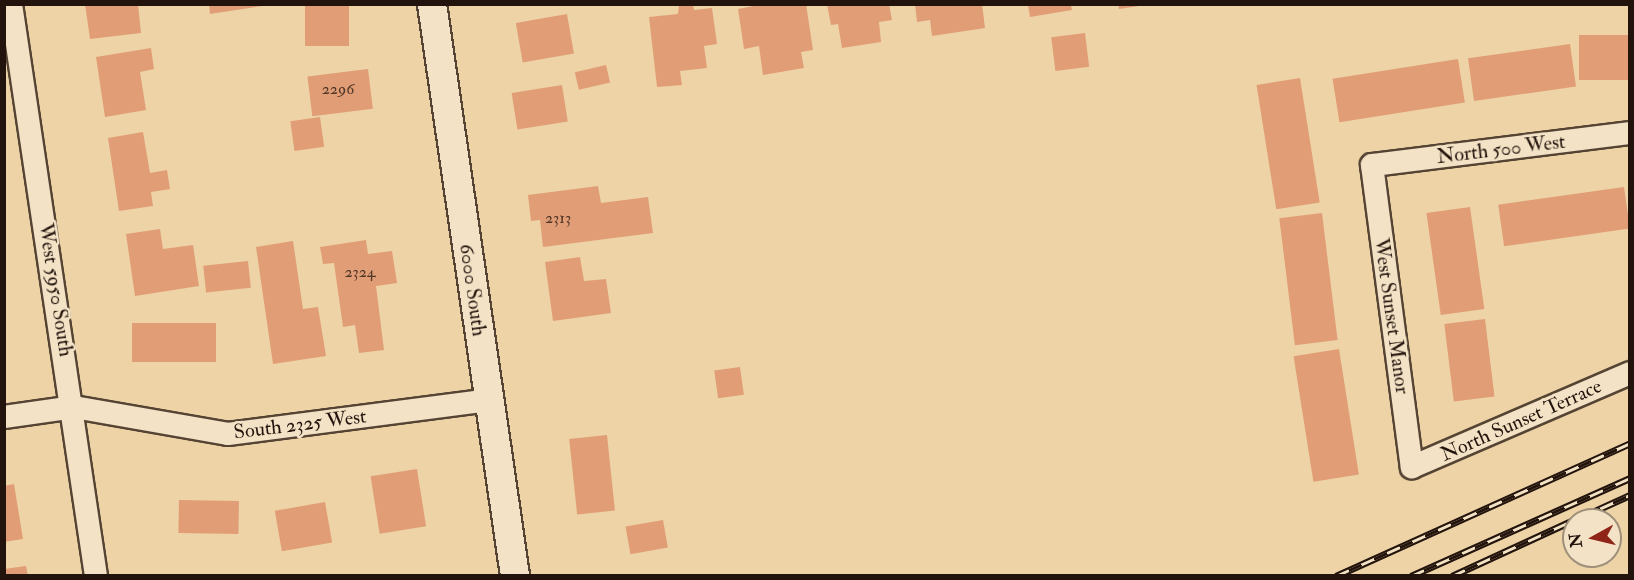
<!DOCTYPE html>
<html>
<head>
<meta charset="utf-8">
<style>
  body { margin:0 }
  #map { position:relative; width:1634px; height:580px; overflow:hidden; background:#edd3a6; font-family:"IM FELL Double Pica",serif }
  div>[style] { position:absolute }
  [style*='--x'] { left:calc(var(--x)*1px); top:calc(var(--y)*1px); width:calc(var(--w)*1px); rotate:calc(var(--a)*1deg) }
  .building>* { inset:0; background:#e19e76; transform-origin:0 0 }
  .roads { filter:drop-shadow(2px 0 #543) drop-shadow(-2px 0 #543) drop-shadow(0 2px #543) drop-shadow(0 -2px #543) }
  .minor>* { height:22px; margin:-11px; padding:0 11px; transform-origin:11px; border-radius:11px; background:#f3e2c5 }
  .tertiary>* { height:28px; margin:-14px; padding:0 14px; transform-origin:14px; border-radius:14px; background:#f3e2c5 }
  .rail>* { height:7px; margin-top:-3.5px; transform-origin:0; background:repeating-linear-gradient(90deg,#f3e2c5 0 14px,#22140d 0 28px); box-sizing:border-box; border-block:2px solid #22140d }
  span { translate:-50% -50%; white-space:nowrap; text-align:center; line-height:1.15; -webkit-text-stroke:5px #f3e2c5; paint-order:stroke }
  .number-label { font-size:16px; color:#523627 }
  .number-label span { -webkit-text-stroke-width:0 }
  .street-label { font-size:20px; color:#22140d }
  .frame { position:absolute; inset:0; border:6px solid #22140d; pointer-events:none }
  .north { position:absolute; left:1562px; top:508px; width:60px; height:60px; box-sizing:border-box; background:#f3e2c5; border:2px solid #9f907b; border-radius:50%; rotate:262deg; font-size:16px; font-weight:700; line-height:24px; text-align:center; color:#22140d }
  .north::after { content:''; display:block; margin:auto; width:21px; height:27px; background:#8f2418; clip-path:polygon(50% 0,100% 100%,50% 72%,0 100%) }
</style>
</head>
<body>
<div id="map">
  <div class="building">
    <div style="clip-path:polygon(85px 4px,138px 4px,141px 33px,90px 39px)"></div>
    <div style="clip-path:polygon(209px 4px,262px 4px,262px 6px,210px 14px)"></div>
    <div style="left:305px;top:4px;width:44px;height:42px"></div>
    <div style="clip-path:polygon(679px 4px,693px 4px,694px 10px,712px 8px,717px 44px,704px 46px,707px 68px,680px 71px,682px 85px,657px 87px,649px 17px,678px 14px)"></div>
    <div style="clip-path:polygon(764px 4px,806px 4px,813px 50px,801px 52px,804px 68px,763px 75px,759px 46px,744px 49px,738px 9px)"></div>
    <div style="clip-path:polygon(827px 4px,889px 4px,892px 20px,879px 22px,881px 42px,842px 48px,838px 24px,831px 25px)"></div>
    <div style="clip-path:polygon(915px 4px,982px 4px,985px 28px,932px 36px,930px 20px,917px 22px)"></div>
    <div style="clip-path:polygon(1118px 4px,1139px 4px,1139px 6px,1119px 9px)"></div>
    <div style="clip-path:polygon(1028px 5px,1071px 5px,1072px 10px,1030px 17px)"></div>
    <div style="left:567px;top:14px;width:40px;height:52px;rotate:80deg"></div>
    <div style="left:1085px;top:33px;width:34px;height:34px;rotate:83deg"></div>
    <div style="left:1630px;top:35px;width:45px;height:51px;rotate:90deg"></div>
    <div style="left:1570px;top:44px;width:43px;height:103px;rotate:82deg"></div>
    <div style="clip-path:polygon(151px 48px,154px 69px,140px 72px,146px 110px,105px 117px,96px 57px)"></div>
    <div style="left:1458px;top:59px;width:44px;height:127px;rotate:81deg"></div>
    <div style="left:606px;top:65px;width:18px;height:32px;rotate:77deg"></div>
    <div style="left:368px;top:69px;width:40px;height:61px;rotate:83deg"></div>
    <div style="left:1300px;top:78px;width:126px;height:44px;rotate:81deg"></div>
    <div style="left:562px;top:85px;width:37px;height:51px;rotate:81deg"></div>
    <div style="left:320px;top:117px;width:30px;height:30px;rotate:82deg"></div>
    <div style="clip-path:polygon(143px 132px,150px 173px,167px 170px,170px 189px,151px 192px,153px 206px,119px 211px,108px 138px)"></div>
    <div style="clip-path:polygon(598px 186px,601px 203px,648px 197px,653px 233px,543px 247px,540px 220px,531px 221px,528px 195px)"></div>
    <div style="left:1624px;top:187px;width:42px;height:127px;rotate:82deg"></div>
    <div style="left:1470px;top:207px;width:103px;height:44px;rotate:82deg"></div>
    <div style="left:1322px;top:213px;width:128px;height:43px;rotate:83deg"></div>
    <div style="clip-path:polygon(160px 229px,163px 249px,193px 245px,199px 286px,135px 296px,126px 234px)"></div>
    <div style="clip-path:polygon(366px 240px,368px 254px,392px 251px,397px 283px,376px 286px,384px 350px,359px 353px,355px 325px,343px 327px,334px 263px,323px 264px,320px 247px)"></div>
    <div style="clip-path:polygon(293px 241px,303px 309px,318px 307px,326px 356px,273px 364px,256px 247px)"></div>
    <div style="clip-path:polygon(580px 257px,584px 281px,606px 279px,611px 313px,553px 321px,545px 262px)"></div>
    <div style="left:248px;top:261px;width:27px;height:45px;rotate:84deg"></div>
    <div style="left:1485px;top:319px;width:78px;height:41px;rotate:83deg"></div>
    <div style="left:132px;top:323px;width:84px;height:39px"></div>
    <div style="left:1339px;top:349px;width:127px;height:46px;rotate:81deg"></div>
    <div style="left:740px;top:367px;width:28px;height:26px;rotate:82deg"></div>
    <div style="left:607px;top:435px;width:76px;height:38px;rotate:84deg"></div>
    <div style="left:417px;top:469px;width:58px;height:47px;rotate:81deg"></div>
    <div style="clip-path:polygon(14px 484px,23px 539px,4px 542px,4px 486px)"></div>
    <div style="left:179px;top:500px;width:60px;height:33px;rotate:1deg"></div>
    <div style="left:325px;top:502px;width:41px;height:51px;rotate:80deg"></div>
    <div style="left:663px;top:520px;width:28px;height:38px;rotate:80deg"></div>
    <div style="clip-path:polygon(26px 566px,28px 576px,4px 576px,4px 569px)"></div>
  </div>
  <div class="roads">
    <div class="minor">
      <div style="--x:11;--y:4;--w:578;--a:81.55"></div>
      <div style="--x:1630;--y:133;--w:260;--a:172.9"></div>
      <div style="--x:1372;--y:165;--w:305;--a:82.5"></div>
      <div style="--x:1412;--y:467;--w:237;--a:-23.3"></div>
      <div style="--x:4;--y:417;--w:71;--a:-8.1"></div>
      <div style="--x:74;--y:407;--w:156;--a:9.9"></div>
      <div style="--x:228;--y:434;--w:263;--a:-7.4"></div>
    </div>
    <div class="tertiary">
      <div style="--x:432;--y:4;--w:578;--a:81.74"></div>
    </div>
  </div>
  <div class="rail">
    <div style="--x:1575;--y:520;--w:60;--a:-24.4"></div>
    <div style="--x:1336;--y:576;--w:323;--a:-24.3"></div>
    <div style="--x:1411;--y:576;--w:240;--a:-24.1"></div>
    <div style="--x:1452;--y:576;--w:134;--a:-24.7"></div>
  </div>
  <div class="number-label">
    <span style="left:338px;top:89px">2296</span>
    <span style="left:558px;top:218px">2313</span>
    <span style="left:360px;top:272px">2324</span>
  </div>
  <div class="street-label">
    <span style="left:1501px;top:149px;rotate:-7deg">North 500 West</span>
    <span style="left:56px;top:290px;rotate:81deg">West 5950 South</span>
    <span style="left:473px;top:290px;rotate:82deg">6000 South</span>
    <span style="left:1392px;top:316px;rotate:82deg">West Sunset Manor</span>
    <span style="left:1521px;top:420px;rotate:-24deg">North Sunset Terrace</span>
    <span style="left:300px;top:424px;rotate:-7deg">South 2325 West</span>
  </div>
  <div class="frame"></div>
  <div class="north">N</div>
</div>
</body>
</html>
